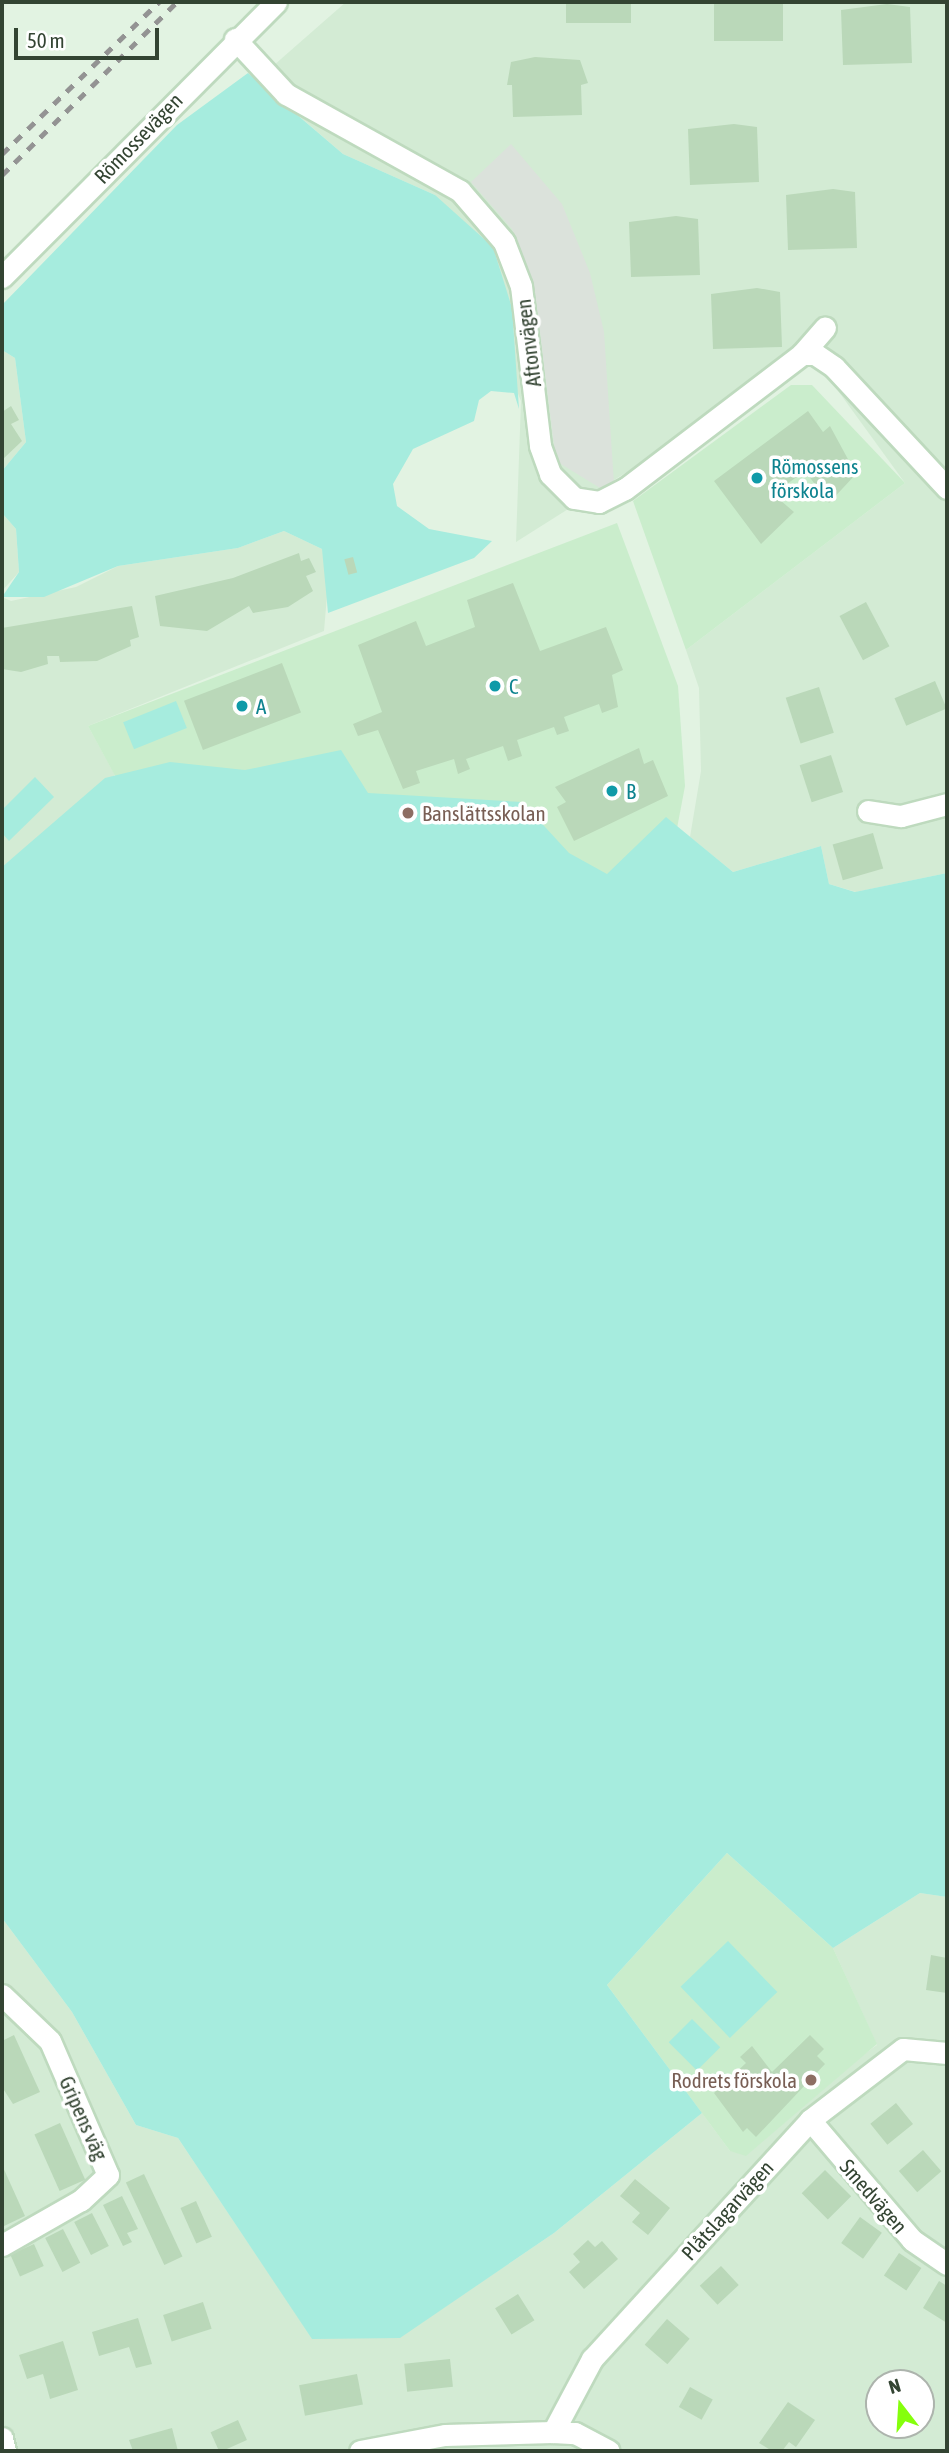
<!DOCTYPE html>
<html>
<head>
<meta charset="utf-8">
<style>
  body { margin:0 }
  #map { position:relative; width:949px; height:2453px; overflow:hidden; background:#e2f3e2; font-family:"Asap Condensed",sans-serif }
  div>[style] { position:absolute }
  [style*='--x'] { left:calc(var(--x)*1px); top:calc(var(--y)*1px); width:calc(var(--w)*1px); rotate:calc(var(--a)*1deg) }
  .residential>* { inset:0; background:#d3ebd4 }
  .education>* { inset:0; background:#caedcc }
  .green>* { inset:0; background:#a6ecde; transform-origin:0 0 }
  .parking>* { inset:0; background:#dbe2db }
  .building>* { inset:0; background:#bad8b9; transform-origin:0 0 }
  .roads { filter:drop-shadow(2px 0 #bedabe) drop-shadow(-2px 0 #bedabe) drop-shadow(0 2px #bedabe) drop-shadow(0 -2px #bedabe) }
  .street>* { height:21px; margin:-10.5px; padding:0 10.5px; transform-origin:10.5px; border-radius:10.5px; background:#fff }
  .rail>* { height:5px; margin-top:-2.5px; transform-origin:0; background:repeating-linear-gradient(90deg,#939393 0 9px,transparent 0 18px) }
  .dots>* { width:19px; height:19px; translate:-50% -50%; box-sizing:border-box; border:4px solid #fff; border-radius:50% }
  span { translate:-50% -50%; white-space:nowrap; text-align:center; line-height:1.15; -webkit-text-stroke:7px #fff; paint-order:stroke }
  .street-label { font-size:21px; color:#334432 }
  .culture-label { font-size:21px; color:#0d838f }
  .left { translate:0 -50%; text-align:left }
  .education-label { font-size:21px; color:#785e54 }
  .right { translate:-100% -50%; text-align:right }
  .frame { position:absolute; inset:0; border:4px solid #334432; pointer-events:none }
  .north { position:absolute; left:865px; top:2369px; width:70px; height:70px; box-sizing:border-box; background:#fff; border:2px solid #adb4ad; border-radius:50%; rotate:343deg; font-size:19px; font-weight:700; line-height:28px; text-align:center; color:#334432 }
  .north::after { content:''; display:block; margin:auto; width:24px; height:32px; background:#85ff0c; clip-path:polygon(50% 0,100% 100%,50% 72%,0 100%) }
  .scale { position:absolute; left:14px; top:28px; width:145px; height:32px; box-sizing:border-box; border:4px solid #334432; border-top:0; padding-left:9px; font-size:21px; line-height:24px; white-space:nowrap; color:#334432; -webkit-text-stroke:5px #fff; paint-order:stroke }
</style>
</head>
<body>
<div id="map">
  <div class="residential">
    <div style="clip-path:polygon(346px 2px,947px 2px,947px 873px,856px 892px,829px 884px,821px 846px,733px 872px,690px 837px,701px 771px,699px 688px,686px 650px,905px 483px,812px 355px,516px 542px,521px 401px,435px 195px,343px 154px,257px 80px)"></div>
    <div style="clip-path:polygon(2px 350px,15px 358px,26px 442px,2px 471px)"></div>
    <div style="clip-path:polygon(2px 513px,16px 529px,19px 572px,2px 591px)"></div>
    <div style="clip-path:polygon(284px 531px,322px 549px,329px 572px,324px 631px,88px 726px,115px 775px,2px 867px,2px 597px,11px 601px,76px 587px,118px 566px,238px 548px)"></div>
    <div style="clip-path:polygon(evenodd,920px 1893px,947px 1897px,947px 2451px,2px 2451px,2px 1918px,72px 2012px,136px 2125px,178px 2138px,312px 2338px,399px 2338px,554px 2233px,702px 2113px,730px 2151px,877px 2045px,833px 1948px,920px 1893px,879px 2383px,921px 2383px,921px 2425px,879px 2425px,879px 2383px)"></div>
  </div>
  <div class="education">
    <div style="clip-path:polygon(791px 385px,812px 385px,905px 483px,686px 650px,633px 501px)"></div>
    <div style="clip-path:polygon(617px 523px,678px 686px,685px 786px,675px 839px,317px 1148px,88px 726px)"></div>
    <div style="clip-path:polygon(727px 1853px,833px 1948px,877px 2044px,746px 2156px,730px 2151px,607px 1985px)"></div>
  </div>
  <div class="green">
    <div style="clip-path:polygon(248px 73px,343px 154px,435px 195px,493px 247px,512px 308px,519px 409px,514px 393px,491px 391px,479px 400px,474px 421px,413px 449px,393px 484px,397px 506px,429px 529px,492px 541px,474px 558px,328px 613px,322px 549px,284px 531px,238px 548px,118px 566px,44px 597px,2px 597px,19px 572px,16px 529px,2px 513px,2px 471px,26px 442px,15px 358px,2px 350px,2px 305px,177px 125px)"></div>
    <div style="left:176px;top:701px;width:29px;height:57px;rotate:68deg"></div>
    <div style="clip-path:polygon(341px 750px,368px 793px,522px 802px,569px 853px,607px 874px,666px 817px,733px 872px,821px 846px,829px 884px,855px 892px,947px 873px,947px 1897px,920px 1893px,833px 1948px,727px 1853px,607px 1985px,702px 2113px,554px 2233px,400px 2338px,312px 2339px,178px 2138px,136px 2125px,72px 2012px,2px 1918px,2px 867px,105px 778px,170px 762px,245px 770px)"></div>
    <div style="clip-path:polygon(35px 777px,54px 797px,9px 841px,2px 833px,2px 810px)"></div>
    <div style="left:728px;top:1941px;width:71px;height:66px;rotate:46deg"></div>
    <div style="left:692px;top:2019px;width:40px;height:33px;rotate:45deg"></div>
  </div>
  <div class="parking">
    <div style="clip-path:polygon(511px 144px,562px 204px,590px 273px,604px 332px,614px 484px,600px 488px,556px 461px,535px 292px,512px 229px,471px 182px)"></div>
  </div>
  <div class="building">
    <div style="left:566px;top:2px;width:65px;height:21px"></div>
    <div style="left:714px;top:2px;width:69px;height:39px"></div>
    <div style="clip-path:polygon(887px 4px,910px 7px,912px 63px,843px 65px,841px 10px)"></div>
    <div style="clip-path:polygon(535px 57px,580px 60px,588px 83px,581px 85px,582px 115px,513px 117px,512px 85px,507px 85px,511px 62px)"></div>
    <div style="clip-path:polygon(734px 124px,757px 127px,759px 182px,690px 185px,688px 129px)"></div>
    <div style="clip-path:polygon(833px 189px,855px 192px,857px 248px,788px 250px,786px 195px)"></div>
    <div style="clip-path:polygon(676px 216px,698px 219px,700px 275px,631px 277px,629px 222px)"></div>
    <div style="clip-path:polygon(757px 288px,780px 292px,782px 347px,713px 349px,711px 294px)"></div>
    <div style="clip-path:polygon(11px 406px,19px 420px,11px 424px,22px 441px,2px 460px,2px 412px)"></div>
    <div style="clip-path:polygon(808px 411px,823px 432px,830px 426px,856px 474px,829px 503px,805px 471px,773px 494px,794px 512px,761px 544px,714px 481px)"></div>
    <div style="clip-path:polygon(299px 553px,301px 561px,309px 558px,316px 572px,306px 576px,313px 591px,288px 607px,253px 613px,249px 606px,207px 631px,160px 626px,155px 596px,233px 578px)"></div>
    <div style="left:353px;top:557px;width:16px;height:9px;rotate:75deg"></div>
    <div style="clip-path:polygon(513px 583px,540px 651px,606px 627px,623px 670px,612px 675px,618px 707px,602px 713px,599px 704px,564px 717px,569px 731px,557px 735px,554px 727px,517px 740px,522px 756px,508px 761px,503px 746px,466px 759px,470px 769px,458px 774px,454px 759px,416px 771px,420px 783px,403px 789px,378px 730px,358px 736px,353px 724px,382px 712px,358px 645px,416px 621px,426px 646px,475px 627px,467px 600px)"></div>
    <div style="left:866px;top:602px;width:50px;height:30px;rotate:62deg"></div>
    <div style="clip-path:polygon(132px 606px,139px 637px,130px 640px,131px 646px,97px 661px,60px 662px,59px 656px,47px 656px,48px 664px,21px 672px,2px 669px,2px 628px)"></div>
    <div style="left:282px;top:663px;width:53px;height:105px;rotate:69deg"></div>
    <div style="left:935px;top:681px;width:30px;height:44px;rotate:67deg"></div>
    <div style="left:819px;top:687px;width:48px;height:35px;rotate:72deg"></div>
    <div style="clip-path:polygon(639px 748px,644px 764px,653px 760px,668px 796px,574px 841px,557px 807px,566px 802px,555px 787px)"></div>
    <div style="left:831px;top:755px;width:39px;height:33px;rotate:72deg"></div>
    <div style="left:873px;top:833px;width:37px;height:42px;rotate:74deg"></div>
    <div style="clip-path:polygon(931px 1955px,947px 1958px,947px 1993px,926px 1990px)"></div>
    <div style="clip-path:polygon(14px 2035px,40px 2092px,13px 2104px,2px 2087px,2px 2041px)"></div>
    <div style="clip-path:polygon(810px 2035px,824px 2049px,817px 2056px,825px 2064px,756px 2137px,747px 2128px,743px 2132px,714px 2093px,746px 2063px,740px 2057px,752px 2046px,772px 2072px)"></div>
    <div style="left:896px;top:2103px;width:27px;height:33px;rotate:51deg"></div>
    <div style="left:60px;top:2123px;width:62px;height:28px;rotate:66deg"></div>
    <div style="left:923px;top:2150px;width:28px;height:32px;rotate:49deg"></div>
    <div style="clip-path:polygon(2px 2165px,25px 2216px,2px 2227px)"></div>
    <div style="left:825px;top:2170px;width:37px;height:33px;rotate:45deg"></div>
    <div style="left:144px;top:2174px;width:91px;height:20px;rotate:65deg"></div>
    <div style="clip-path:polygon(635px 2179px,670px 2208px,648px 2235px,632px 2222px,640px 2213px,620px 2196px)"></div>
    <div style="clip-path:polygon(122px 2196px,138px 2229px,127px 2233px,132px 2242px,123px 2246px,103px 2205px)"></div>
    <div style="left:196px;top:2201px;width:39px;height:17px;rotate:66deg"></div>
    <div style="left:92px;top:2213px;width:37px;height:20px;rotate:63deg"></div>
    <div style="left:860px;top:2217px;width:27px;height:32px;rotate:36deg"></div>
    <div style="left:63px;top:2229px;width:38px;height:20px;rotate:63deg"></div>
    <div style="clip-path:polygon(588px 2240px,595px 2247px,602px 2241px,618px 2259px,584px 2289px,569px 2272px,580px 2262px,573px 2254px)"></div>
    <div style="left:34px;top:2244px;width:24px;height:26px;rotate:66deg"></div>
    <div style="left:899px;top:2253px;width:27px;height:27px;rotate:34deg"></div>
    <div style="left:721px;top:2266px;width:26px;height:29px;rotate:47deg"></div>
    <div style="clip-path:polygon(939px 2281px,947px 2286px,947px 2323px,923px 2308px)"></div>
    <div style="left:518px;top:2294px;width:31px;height:27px;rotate:58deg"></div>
    <div style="left:203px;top:2302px;width:28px;height:42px;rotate:72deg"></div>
    <div style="clip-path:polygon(138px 2318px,152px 2364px,136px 2368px,129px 2347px,99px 2356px,92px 2332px)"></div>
    <div style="left:667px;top:2319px;width:30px;height:34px;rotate:41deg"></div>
    <div style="clip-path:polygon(63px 2341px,78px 2390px,50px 2399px,43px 2374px,27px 2379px,19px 2355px)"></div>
    <div style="left:450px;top:2359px;width:28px;height:46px;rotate:84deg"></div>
    <div style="left:357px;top:2374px;width:31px;height:59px;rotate:79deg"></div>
    <div style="left:690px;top:2387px;width:26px;height:23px;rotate:29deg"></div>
    <div style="clip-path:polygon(788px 2402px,815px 2420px,796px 2447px,789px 2442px,782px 2451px,772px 2451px,759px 2443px)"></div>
    <div style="left:238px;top:2420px;width:22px;height:30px;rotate:66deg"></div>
    <div style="clip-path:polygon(172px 2428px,178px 2451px,133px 2451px,129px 2440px)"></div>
  </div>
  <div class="roads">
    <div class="street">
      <div style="--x:235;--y:39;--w:75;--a:47.2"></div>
      <div style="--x:286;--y:94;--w:199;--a:29.1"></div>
      <div style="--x:460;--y:191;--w:67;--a:49.2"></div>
      <div style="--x:504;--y:242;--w:47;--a:68.9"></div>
      <div style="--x:521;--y:286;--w:161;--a:83.2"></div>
      <div style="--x:540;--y:446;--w:30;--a:70"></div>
      <div style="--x:550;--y:474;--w:34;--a:45"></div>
      <div style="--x:574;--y:498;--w:25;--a:9"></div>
      <div style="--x:599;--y:502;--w:29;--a:-27"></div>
      <div style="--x:625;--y:489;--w:223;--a:-37.3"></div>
      <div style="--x:802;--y:354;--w:35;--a:-49"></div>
      <div style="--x:2;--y:277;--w:388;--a:-45.1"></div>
      <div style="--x:802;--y:354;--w:13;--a:0"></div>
      <div style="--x:815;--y:354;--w:23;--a:34"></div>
      <div style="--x:834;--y:367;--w:166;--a:47"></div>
      <div style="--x:868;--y:811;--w:33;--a:9"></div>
      <div style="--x:901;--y:816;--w:48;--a:-14.6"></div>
      <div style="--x:2;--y:1995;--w:66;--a:43.8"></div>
      <div style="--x:50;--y:2041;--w:146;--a:66.6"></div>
      <div style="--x:108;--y:2175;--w:37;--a:137"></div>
      <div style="--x:81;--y:2200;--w:91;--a:150.3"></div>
      <div style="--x:810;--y:2120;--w:157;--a:49.6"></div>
      <div style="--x:912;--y:2240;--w:42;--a:34.4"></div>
      <div style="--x:553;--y:2432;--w:83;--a:-61.9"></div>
      <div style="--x:592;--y:2359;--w:323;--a:-47.6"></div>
      <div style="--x:810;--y:2120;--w:117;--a:-37.4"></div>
      <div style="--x:903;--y:2049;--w:44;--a:5.2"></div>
      <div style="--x:2;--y:2438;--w:13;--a:77"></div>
      <div style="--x:360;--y:2451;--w:86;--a:-10.7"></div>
      <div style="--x:445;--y:2435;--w:108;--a:-1.6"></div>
      <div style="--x:553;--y:2432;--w:22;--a:3"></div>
      <div style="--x:575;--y:2433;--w:38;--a:28"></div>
    </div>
  </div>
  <div class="rail">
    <div style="--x:2;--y:154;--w:219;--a:-44.1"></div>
    <div style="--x:2;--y:175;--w:246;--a:-44.7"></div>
  </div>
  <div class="dots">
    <div style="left:757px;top:478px;background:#0f9aa8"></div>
    <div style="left:495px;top:686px;background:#0f9aa8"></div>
    <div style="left:242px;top:706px;background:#0f9aa8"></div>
    <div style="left:612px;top:791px;background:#0f9aa8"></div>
    <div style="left:408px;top:813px;background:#8d6e63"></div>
    <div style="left:811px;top:2080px;background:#8d6e63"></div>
  </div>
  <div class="street-label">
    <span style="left:138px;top:138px;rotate:-46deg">Römossevägen</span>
    <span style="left:528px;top:343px;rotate:-97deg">Aftonvägen</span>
    <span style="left:84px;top:2118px;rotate:66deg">Gripens väg</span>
    <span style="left:874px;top:2196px;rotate:49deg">Smedvägen</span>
    <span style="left:727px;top:2210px;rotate:-48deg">Plåtslagarvägen</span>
  </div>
  <div class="culture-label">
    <span class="left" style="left:771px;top:478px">Römossens<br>förskola</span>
    <span class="left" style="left:509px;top:686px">C</span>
    <span class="left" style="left:256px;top:706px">A</span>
    <span class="left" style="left:626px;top:791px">B</span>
  </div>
  <div class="education-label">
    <span class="left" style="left:422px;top:813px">Banslättsskolan</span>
    <span class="right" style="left:797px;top:2080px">Rodrets förskola</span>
  </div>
  <div class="frame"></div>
  <div class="north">N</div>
  <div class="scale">50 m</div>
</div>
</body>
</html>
